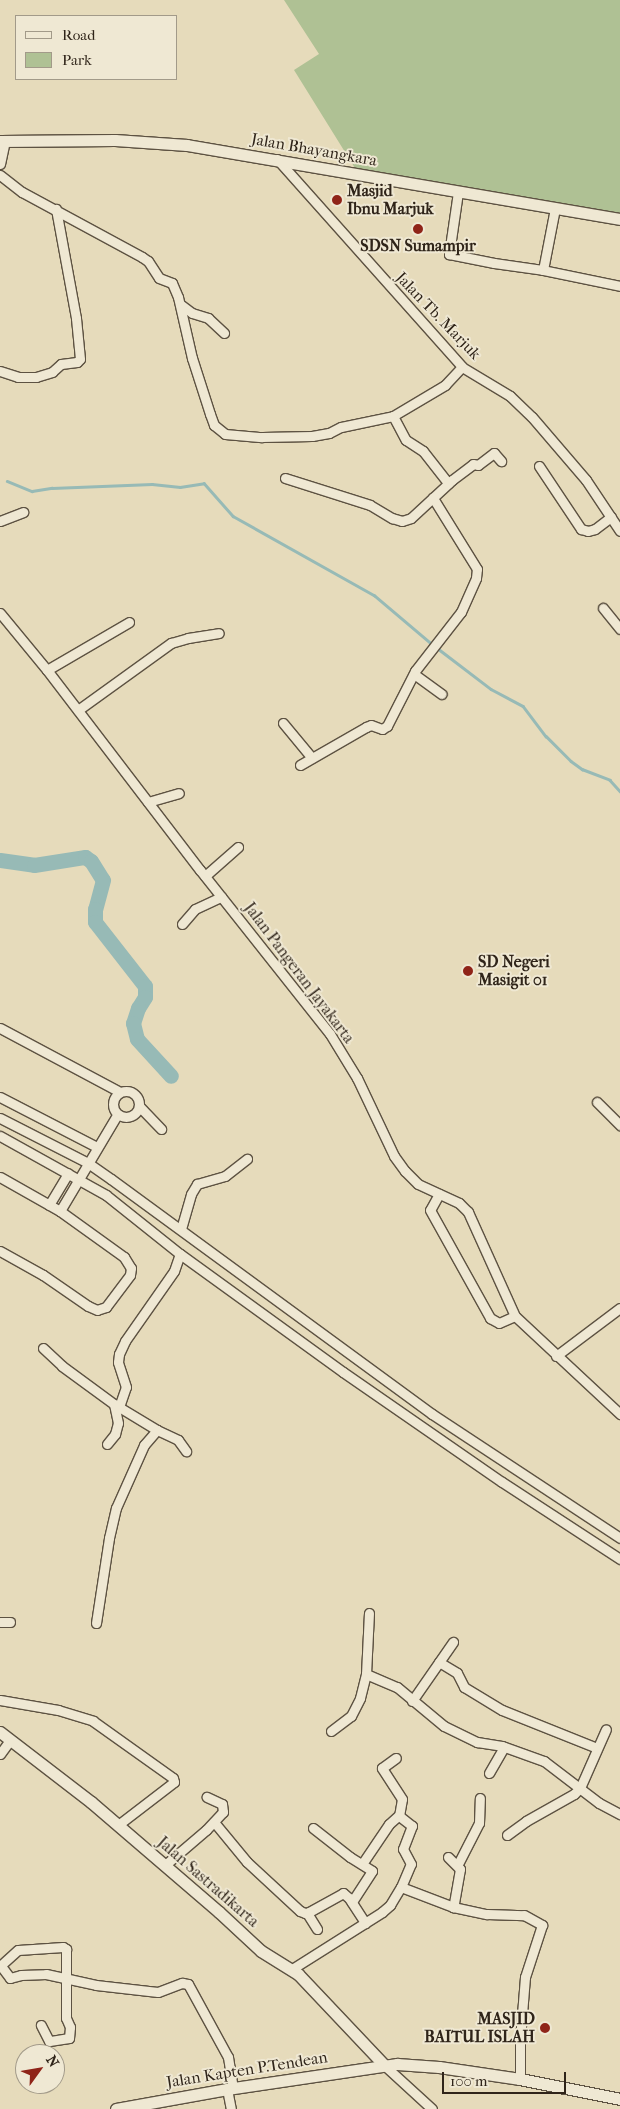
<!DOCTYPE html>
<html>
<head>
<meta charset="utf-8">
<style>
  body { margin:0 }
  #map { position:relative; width:620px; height:2109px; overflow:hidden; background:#e6dbbb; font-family:"IM FELL French Canon",serif }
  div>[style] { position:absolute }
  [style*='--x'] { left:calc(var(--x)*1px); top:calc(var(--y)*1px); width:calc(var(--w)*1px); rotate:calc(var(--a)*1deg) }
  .green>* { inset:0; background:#afc194 }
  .stream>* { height:2.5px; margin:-1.25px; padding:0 1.25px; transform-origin:1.25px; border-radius:1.25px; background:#97bab6 }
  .river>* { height:15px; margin:-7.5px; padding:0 7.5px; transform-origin:7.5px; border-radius:7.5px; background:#97bab6 }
  .roads { filter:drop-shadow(1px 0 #5d5242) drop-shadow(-1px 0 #5d5242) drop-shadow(0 1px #5d5242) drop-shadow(0 -1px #5d5242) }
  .street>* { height:9px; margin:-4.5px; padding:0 4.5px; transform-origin:4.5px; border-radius:4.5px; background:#efe8d3 }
  .street>.ring { margin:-4.5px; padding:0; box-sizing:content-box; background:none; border:9px solid #efe8d3; border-radius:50% }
  .secondary>* { height:11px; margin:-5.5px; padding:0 5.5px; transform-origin:5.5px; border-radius:5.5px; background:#efe8d3 }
  .dots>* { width:14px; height:14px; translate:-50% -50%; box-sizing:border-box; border:2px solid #efe8d3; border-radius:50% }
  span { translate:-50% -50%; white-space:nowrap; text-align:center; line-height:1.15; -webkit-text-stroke:4px #efe8d3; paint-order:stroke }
  .street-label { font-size:16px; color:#2f2419 }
  .poi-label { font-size:16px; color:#2f2419; font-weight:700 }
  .left { translate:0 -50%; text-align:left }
  .right { translate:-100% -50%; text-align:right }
  .legend { position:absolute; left:15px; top:15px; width:162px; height:65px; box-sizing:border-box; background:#efe8d3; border:1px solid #a29a89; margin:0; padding:6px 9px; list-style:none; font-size:15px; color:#2f2419 }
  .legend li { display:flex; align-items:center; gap:10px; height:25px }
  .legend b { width:25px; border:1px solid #a29a89 }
  .north { position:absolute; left:15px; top:2044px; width:50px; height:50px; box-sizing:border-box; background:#efe8d3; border:1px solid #a29a89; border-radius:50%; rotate:58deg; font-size:14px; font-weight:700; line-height:20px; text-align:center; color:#2f2419 }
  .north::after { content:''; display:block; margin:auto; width:18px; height:22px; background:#8f2418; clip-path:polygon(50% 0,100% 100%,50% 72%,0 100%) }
  .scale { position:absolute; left:442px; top:2072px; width:124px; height:22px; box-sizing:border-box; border:2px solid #2f2419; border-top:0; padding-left:6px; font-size:15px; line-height:18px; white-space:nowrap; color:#2f2419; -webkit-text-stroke:4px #efe8d3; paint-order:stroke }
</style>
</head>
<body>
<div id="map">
  <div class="green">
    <div style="clip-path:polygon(284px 0,620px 0,620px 215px,358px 173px,294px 70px,319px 54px)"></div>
  </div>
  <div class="stream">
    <div style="--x:7;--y:481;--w:27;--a:22"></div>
    <div style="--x:32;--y:491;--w:20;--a:-9"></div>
    <div style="--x:52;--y:488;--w:100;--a:-2.3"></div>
    <div style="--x:152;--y:484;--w:28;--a:6"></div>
    <div style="--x:180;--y:487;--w:24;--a:-9"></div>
    <div style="--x:204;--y:483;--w:44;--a:48.7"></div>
    <div style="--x:233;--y:516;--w:162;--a:29.3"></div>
    <div style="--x:374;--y:595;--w:76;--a:40.2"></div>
    <div style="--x:436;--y:647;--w:69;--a:37.4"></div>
    <div style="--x:491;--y:689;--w:36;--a:28"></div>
    <div style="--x:523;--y:706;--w:38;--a:53"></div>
    <div style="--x:546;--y:736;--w:35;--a:45"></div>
    <div style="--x:571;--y:761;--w:14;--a:36"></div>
    <div style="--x:582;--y:769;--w:30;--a:21"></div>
    <div style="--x:610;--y:780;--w:15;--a:48"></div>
  </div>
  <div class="river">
    <div style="--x:0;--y:860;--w:34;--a:8"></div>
    <div style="--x:34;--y:865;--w:52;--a:-8.9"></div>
    <div style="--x:85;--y:857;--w:7;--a:34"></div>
    <div style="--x:91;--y:861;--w:22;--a:58"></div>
    <div style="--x:103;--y:880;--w:30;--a:105"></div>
    <div style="--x:95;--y:909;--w:13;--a:90"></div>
    <div style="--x:95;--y:922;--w:81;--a:52"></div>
    <div style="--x:145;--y:986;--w:11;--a:90"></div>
    <div style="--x:145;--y:997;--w:13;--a:122"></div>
    <div style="--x:138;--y:1008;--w:16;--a:108"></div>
    <div style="--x:133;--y:1023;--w:16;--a:76"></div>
    <div style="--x:137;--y:1039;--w:50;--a:47.4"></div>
  </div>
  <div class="roads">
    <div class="street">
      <div style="--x:277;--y:159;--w:278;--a:48.3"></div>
      <div style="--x:462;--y:367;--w:56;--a:31.1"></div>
      <div style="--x:510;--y:396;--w:30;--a:44"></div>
      <div style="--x:532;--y:417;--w:83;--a:49.4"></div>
      <div style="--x:586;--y:480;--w:61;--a:56.3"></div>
      <div style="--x:0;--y:164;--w:24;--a:-78"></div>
      <div style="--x:0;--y:175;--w:28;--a:38"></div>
      <div style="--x:22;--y:192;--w:136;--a:28.4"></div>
      <div style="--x:142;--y:257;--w:7;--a:34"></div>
      <div style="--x:148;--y:261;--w:20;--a:57"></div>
      <div style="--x:159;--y:278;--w:14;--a:21"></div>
      <div style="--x:172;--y:283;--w:15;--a:67"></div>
      <div style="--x:178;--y:297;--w:63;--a:77.1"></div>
      <div style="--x:192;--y:358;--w:59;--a:72.2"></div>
      <div style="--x:210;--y:414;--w:12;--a:70"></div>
      <div style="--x:214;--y:425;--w:14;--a:39"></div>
      <div style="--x:225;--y:434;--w:37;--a:5"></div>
      <div style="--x:262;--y:437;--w:50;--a:-1.1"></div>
      <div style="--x:312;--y:436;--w:17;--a:-10"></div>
      <div style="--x:329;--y:433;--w:13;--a:-27"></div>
      <div style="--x:341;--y:427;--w:53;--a:-11.9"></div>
      <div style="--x:393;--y:416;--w:61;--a:-30.8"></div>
      <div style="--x:445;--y:385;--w:25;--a:-47"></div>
      <div style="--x:458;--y:192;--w:63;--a:98.3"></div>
      <div style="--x:449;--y:254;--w:46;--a:11.3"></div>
      <div style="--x:494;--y:263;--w:49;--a:8.1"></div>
      <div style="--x:543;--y:270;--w:63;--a:-79"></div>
      <div style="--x:543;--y:270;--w:79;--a:11.7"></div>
      <div style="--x:180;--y:304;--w:15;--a:37"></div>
      <div style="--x:192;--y:313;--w:17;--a:17"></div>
      <div style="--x:208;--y:318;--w:22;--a:43"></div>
      <div style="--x:0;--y:371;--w:19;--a:18"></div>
      <div style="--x:18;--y:377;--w:18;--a:0"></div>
      <div style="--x:36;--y:377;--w:17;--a:-17"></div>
      <div style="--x:52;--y:372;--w:12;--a:-42"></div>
      <div style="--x:61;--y:364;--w:16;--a:-7"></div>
      <div style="--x:77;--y:362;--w:4;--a:-45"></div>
      <div style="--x:80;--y:359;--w:41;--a:-95.6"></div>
      <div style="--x:76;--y:318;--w:111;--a:-100.4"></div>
      <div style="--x:393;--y:416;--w:27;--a:62"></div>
      <div style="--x:406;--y:440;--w:20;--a:33"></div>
      <div style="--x:423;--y:451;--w:41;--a:52"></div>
      <div style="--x:539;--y:466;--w:76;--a:56.3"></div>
      <div style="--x:581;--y:529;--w:7;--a:16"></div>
      <div style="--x:588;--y:531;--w:7;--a:-16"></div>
      <div style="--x:595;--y:529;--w:20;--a:-37"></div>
      <div style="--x:285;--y:478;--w:89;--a:17.6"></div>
      <div style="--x:370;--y:505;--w:26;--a:31"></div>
      <div style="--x:392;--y:518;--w:10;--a:17"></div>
      <div style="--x:402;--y:521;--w:9;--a:-18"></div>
      <div style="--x:411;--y:518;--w:56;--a:-42.8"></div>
      <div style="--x:452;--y:480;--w:26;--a:-37"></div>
      <div style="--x:473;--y:464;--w:5;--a:11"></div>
      <div style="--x:478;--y:465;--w:20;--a:-37"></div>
      <div style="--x:494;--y:453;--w:11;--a:49"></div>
      <div style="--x:0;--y:521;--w:25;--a:-21"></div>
      <div style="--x:603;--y:608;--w:27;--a:51"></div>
      <div style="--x:0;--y:613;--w:74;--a:50.5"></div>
      <div style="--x:47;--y:670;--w:252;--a:52.6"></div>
      <div style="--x:200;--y:870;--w:209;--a:51.6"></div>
      <div style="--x:330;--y:1034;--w:52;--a:58.5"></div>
      <div style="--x:357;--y:1078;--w:86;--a:64.6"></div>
      <div style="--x:394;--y:1156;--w:19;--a:54"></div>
      <div style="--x:405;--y:1171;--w:18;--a:45"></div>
      <div style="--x:418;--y:1184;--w:45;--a:24.9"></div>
      <div style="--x:459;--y:1203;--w:13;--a:45"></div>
      <div style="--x:468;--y:1212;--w:114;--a:65.7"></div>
      <div style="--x:515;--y:1316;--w:144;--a:43"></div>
      <div style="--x:47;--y:670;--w:95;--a:-30.3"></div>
      <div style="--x:414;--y:674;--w:34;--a:36"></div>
      <div style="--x:78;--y:710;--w:115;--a:-35.8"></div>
      <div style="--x:171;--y:643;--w:18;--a:-16"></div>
      <div style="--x:188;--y:638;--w:31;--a:-9"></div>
      <div style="--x:283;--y:723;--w:45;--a:50.4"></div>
      <div style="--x:300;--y:765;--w:76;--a:-29.9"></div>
      <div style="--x:366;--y:727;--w:5;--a:-22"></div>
      <div style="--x:371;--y:725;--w:12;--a:20"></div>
      <div style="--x:382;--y:729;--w:6;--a:-31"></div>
      <div style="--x:387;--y:726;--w:62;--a:-63"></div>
      <div style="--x:415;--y:671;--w:75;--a:-52.1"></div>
      <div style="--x:461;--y:612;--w:37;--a:-66"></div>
      <div style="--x:476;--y:578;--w:9;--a:-84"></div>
      <div style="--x:477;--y:569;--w:84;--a:-121.8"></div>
      <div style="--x:148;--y:802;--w:32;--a:-16"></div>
      <div style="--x:205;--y:876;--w:44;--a:-41.3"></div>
      <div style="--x:182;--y:924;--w:20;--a:-49"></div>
      <div style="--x:195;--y:909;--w:29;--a:-25"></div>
      <div style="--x:0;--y:1028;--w:136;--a:28.1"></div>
      <div class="ring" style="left:113px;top:1091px;width:17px;height:17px"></div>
      <div style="--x:0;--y:1097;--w:109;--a:27.3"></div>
      <div style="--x:597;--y:1102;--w:33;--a:45"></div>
      <div style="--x:139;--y:1106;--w:32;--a:46"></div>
      <div style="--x:0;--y:1118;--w:99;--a:27.1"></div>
      <div style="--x:88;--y:1163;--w:28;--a:35"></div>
      <div style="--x:111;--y:1179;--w:398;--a:36.2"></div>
      <div style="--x:432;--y:1414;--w:225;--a:33.4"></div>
      <div style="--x:0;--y:1136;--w:121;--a:29.1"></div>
      <div style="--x:106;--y:1195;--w:95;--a:38.6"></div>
      <div style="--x:180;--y:1254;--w:201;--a:35.9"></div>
      <div style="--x:343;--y:1372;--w:193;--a:34.7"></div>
      <div style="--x:502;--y:1482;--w:141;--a:33.1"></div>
      <div style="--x:0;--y:1177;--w:69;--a:29.5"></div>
      <div style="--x:60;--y:1211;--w:79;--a:35.7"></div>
      <div style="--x:124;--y:1257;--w:13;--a:58"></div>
      <div style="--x:131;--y:1268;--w:7;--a:98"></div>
      <div style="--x:130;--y:1275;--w:40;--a:127"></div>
      <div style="--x:106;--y:1307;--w:9;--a:162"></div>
      <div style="--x:97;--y:1310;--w:10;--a:-156"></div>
      <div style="--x:88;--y:1306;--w:55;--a:-145.4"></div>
      <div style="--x:43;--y:1275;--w:49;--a:-150.8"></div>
      <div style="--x:439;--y:1194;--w:18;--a:119"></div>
      <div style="--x:430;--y:1210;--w:124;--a:60.9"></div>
      <div style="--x:490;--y:1318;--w:10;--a:29"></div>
      <div style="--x:499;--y:1323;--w:17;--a:-24"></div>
      <div style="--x:49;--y:1205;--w:37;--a:-59"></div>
      <div style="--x:60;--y:1211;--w:112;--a:-59.3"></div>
      <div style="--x:181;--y:1229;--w:36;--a:-74"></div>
      <div style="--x:191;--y:1194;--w:12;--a:-59"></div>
      <div style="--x:197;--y:1184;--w:29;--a:-16"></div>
      <div style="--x:225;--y:1176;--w:28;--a:-38"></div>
      <div style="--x:43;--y:1348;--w:26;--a:43"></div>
      <div style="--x:62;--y:1366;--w:64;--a:36.2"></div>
      <div style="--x:114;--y:1404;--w:50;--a:31.2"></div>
      <div style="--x:157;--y:1430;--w:23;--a:25"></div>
      <div style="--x:178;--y:1440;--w:14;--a:54"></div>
      <div style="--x:556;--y:1356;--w:80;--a:-36.9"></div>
      <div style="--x:119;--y:1407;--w:21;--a:-71"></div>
      <div style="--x:126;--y:1387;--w:26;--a:-108"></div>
      <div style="--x:118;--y:1362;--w:8;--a:-83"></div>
      <div style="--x:119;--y:1354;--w:14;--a:-65"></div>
      <div style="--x:125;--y:1341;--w:85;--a:-55"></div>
      <div style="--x:174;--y:1271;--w:18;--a:-71"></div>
      <div style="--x:107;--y:1444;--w:13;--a:-51"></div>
      <div style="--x:115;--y:1434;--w:11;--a:-75"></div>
      <div style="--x:118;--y:1423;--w:19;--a:-102"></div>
      <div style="--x:0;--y:1622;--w:10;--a:0"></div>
      <div style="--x:96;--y:1623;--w:86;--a:-81.3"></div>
      <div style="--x:109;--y:1538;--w:31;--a:-77"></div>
      <div style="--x:116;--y:1508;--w:69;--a:-66"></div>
      <div style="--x:144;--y:1445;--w:20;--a:-49"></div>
      <div style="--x:439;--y:1662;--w:21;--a:31"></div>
      <div style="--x:457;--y:1673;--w:16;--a:63"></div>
      <div style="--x:464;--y:1687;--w:44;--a:31.2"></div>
      <div style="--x:502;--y:1710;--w:102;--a:21.8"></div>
      <div style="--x:366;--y:1674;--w:34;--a:23"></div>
      <div style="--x:397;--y:1687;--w:61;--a:39.7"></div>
      <div style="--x:444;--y:1726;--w:37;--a:26"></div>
      <div style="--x:477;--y:1742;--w:25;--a:9"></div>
      <div style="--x:502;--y:1746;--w:45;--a:19.7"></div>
      <div style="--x:544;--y:1761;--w:69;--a:37.4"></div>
      <div style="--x:599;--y:1803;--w:24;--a:28"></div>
      <div style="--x:0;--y:1700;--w:59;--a:9.8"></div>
      <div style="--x:58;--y:1710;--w:37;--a:17"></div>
      <div style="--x:93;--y:1721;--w:98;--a:35.5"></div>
      <div style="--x:173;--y:1778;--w:4;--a:76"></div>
      <div style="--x:174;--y:1782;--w:71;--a:142.5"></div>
      <div style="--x:412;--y:1701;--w:72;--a:-55.2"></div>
      <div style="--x:331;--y:1731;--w:25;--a:-37"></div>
      <div style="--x:351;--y:1716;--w:20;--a:-63"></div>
      <div style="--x:360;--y:1698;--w:25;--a:-76"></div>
      <div style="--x:366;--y:1674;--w:61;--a:-87.2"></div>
      <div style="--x:0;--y:1754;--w:17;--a:-54"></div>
      <div style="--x:489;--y:1773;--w:30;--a:-60"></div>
      <div style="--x:214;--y:1822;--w:52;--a:50.5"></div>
      <div style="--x:247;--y:1862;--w:72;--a:42.8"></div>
      <div style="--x:300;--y:1911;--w:5;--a:22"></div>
      <div style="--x:305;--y:1913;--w:4;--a:-14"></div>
      <div style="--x:309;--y:1912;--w:39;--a:-29"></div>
      <div style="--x:343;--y:1893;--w:8;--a:40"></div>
      <div style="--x:349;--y:1898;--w:30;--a:57"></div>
      <div style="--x:313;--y:1828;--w:47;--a:38.1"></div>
      <div style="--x:350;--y:1857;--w:26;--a:32"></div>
      <div style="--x:372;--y:1871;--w:37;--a:123"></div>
      <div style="--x:507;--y:1835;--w:24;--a:-36"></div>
      <div style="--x:526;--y:1821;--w:55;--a:-29.4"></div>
      <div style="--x:574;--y:1794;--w:8;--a:-45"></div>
      <div style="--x:580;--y:1788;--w:64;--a:-66.2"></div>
      <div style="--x:448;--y:1857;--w:17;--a:45"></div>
      <div style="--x:460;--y:1869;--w:39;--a:100"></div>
      <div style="--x:453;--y:1907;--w:35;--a:12"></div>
      <div style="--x:487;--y:1914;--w:37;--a:2"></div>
      <div style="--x:524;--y:1915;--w:21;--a:29"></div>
      <div style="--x:542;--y:1925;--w:55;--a:108.1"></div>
      <div style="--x:525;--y:1977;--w:62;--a:94.6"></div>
      <div style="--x:520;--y:2039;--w:40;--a:90"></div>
      <div style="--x:362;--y:1864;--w:48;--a:-56"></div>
      <div style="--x:389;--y:1824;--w:13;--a:-42"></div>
      <div style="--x:458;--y:1864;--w:46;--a:-62.9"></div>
      <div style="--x:479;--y:1823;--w:25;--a:-88"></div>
      <div style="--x:165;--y:1865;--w:54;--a:-40.5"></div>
      <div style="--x:206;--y:1830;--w:25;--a:-47"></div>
      <div style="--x:223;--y:1812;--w:8;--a:-97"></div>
      <div style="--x:222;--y:1804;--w:17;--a:-155"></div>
      <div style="--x:401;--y:1887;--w:56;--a:21"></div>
      <div style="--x:307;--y:1913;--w:19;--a:58"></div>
      <div style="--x:0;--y:1966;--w:24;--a:-42"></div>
      <div style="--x:18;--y:1950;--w:45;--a:-3.8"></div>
      <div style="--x:63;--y:1947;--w:4;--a:34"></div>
      <div style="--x:66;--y:1949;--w:69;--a:90"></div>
      <div style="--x:66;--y:2018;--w:10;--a:66"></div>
      <div style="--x:70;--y:2027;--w:11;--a:95"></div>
      <div style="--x:69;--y:2038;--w:20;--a:171"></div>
      <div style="--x:49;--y:2041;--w:18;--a:-117"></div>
      <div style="--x:1;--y:1966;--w:15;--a:53"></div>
      <div style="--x:10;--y:1978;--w:11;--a:-15"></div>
      <div style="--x:21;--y:1975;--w:25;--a:-2"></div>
      <div style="--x:46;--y:1974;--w:51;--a:12.4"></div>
      <div style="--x:96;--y:1985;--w:62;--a:6.4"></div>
      <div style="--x:158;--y:1992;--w:26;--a:-21"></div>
      <div style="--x:182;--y:1983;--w:6;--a:9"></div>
      <div style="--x:188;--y:1984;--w:83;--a:61.3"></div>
      <div style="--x:228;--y:2057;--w:31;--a:81"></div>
      <div style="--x:292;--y:1969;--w:107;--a:-32.3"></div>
      <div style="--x:382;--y:1912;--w:11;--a:-41"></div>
      <div style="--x:390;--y:1905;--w:21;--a:-59"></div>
      <div style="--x:401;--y:1887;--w:25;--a:-67"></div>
      <div style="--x:411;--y:1864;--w:17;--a:-118"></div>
      <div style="--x:403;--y:1849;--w:25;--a:-69"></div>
      <div style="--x:412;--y:1826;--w:16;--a:-142"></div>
      <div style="--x:399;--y:1816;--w:17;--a:-80"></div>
      <div style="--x:402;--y:1799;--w:37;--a:-123"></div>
      <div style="--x:382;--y:1768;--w:17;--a:-36"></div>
      <div style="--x:384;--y:2065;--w:65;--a:42.5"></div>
      <div style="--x:227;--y:2089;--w:20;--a:79"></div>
    </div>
    <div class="secondary">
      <div style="--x:0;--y:141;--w:115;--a:-0.5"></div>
      <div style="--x:115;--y:140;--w:72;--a:4"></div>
      <div style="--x:187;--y:145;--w:439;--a:9.7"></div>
      <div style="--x:0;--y:1732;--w:115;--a:37.6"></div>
      <div style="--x:91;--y:1802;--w:169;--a:40.7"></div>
      <div style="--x:219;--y:1912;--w:57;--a:42.9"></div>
      <div style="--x:261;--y:1951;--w:44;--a:31.9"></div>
      <div style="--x:298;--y:1974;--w:125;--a:46.6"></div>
      <div style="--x:116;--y:2109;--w:113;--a:-10.2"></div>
      <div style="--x:227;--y:2089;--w:172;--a:-8.4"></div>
      <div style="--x:397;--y:2064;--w:42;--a:4.1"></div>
      <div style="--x:439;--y:2067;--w:82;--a:8.4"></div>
      <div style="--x:520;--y:2079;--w:102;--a:11.3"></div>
    </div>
  </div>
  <div class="dots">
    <div style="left:337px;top:200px;background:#8f2418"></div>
    <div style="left:418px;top:229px;background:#8f2418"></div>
    <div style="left:468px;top:971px;background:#8f2418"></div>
    <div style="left:545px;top:2028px;background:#8f2418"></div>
  </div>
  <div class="street-label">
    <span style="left:314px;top:150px;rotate:10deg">Jalan Bhayangkara</span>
    <span style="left:438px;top:316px;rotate:46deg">Jalan Tb. Marjuk</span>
    <span style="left:299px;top:973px;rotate:53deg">Jalan Pangeran Jayakarta</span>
    <span style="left:208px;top:1882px;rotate:41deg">Jalan Sastradikarta</span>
    <span style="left:247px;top:2070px;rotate:-9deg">Jalan Kapten P.Tendean</span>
  </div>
  <div class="poi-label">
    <span class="left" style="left:347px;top:200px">Masjid<br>Ibnu Marjuk</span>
    <span style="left:418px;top:246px">SDSN Sumampir</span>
    <span class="left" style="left:478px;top:971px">SD Negeri<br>Masigit 01</span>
    <span class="right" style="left:535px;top:2028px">MASJID<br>BAITUL ISLAH</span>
  </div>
  <ul class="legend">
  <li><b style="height:6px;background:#efe8d3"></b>Road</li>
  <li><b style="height:14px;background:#afc194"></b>Park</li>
  </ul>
  <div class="north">N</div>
  <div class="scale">100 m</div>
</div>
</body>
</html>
